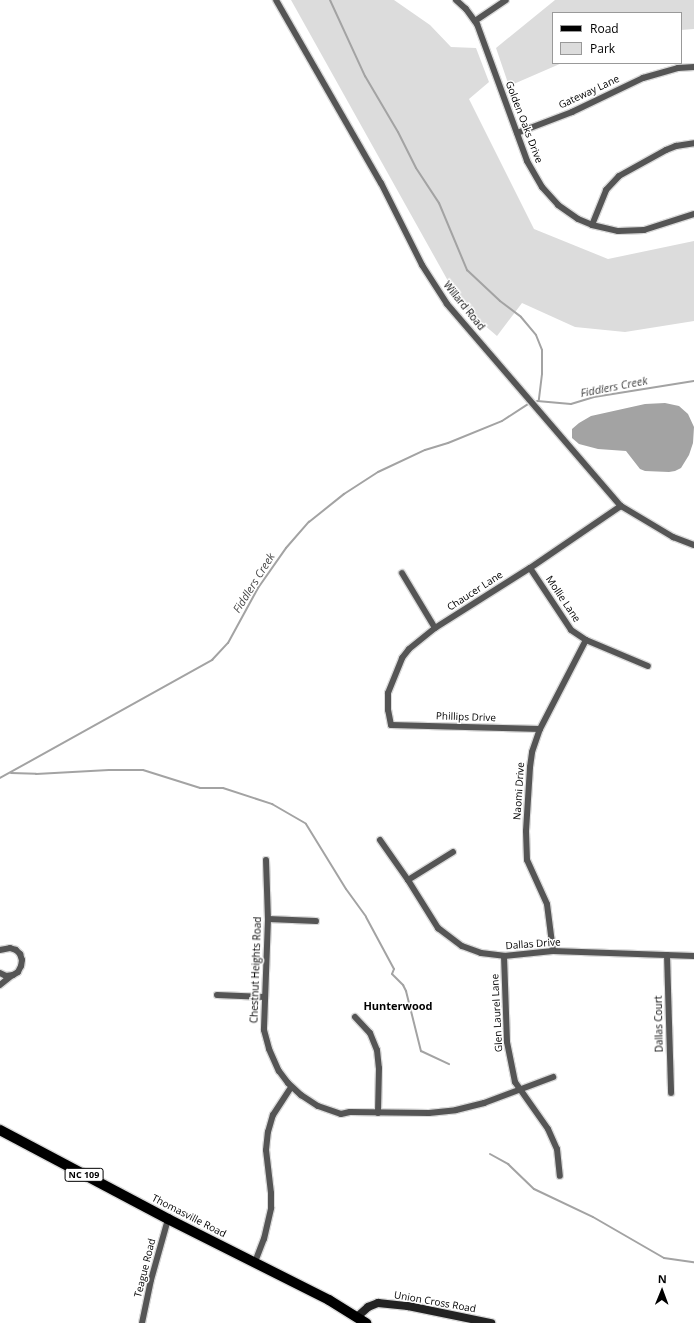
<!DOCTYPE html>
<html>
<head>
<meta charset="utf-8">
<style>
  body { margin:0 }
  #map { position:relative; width:694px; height:1323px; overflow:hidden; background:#fff; font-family:"Open Sans",sans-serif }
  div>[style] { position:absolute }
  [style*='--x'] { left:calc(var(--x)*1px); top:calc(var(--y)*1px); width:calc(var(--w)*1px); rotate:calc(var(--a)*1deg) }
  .green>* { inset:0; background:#dcdcdc }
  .water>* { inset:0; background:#a3a3a3 }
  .stream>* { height:2px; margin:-1px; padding:0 1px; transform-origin:1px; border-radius:1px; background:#a3a3a3 }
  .roads { filter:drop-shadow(1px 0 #dbdbdb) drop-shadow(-1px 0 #dbdbdb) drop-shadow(0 1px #dbdbdb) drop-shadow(0 -1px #dbdbdb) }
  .minor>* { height:6px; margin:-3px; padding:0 3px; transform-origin:3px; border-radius:3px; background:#555 }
  .secondary>* { height:8px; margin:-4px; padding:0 4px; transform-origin:4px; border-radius:4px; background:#222 }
  .primary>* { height:10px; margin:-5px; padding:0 5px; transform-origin:5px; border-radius:5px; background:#000 }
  span { translate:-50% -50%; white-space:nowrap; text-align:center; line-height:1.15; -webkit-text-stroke:3px #fff; paint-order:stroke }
  .shield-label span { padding:1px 3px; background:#fff; border:1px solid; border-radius:3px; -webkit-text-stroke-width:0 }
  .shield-label { font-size:9px; color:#000; font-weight:700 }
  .street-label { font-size:10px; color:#000 }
  .water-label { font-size:11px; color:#444; font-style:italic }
  .neighbourhood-label { font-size:11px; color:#000; font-weight:700 }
  .legend { position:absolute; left:552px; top:12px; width:130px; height:52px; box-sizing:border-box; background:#fff; border:1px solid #999; margin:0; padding:5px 7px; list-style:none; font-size:12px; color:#000 }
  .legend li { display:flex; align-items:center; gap:8px; height:20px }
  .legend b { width:20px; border:1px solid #999 }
  .north { position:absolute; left:642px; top:1271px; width:40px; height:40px; -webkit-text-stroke:3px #fff; paint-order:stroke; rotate:1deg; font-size:11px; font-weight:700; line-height:16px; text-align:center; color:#000 }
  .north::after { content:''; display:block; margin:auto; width:14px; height:18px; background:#000; clip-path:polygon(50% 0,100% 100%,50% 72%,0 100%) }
</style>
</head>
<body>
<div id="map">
  <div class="green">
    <div style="clip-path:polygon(291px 0,394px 0,430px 25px,451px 47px,476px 48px,489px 82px,469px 99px,534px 229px,608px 259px,694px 241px,694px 321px,625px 332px,575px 327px,522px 303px,497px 336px,462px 306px)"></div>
    <div style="clip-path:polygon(555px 0,694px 0,694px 29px,681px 30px,681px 13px,553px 13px,553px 63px,562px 63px,509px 86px,496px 48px)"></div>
  </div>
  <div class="water">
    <div style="clip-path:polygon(665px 403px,679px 406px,688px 414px,694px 427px,693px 443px,689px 455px,681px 468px,675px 471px,669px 472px,645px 471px,640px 469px,626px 451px,598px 449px,579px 444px,572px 438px,572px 429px,579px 423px,591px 416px,645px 404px)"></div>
  </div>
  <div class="stream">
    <div style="--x:330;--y:0;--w:84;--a:65.3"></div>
    <div style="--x:365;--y:76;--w:65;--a:59.5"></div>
    <div style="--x:398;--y:132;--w:40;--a:63.4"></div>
    <div style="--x:416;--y:168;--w:42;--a:56.7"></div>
    <div style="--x:439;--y:203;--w:73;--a:67.3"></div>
    <div style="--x:467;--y:270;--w:45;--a:43.2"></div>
    <div style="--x:500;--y:301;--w:26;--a:37"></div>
    <div style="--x:521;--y:317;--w:23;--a:50"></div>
    <div style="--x:536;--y:335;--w:16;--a:68"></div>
    <div style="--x:542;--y:350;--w:24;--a:90"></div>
    <div style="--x:542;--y:374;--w:26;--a:97"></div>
    <div style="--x:537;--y:401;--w:34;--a:5"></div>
    <div style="--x:571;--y:404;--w:24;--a:-17"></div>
    <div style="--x:594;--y:397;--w:101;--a:-9.1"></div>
    <div style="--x:11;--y:773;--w:25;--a:2"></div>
    <div style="--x:36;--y:774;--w:73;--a:-3.1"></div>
    <div style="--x:109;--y:770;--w:34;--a:0"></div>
    <div style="--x:143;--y:770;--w:60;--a:17.5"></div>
    <div style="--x:200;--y:788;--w:23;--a:0"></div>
    <div style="--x:223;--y:788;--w:52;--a:18.1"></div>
    <div style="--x:272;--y:804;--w:39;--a:30"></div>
    <div style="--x:306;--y:824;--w:76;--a:58.4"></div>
    <div style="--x:346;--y:889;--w:34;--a:54"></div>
    <div style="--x:366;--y:917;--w:59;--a:61.7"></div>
    <div style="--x:394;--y:969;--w:5;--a:112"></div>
    <div style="--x:392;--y:974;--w:16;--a:45"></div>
    <div style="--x:403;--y:985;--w:7;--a:63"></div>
    <div style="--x:406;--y:991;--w:62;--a:76"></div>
    <div style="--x:421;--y:1051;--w:31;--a:25"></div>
    <div style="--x:0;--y:778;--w:243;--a:-29.1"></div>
    <div style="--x:212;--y:660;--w:23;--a:-47"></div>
    <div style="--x:228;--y:643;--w:63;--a:-61.4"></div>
    <div style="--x:258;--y:588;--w:49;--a:-55"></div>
    <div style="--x:286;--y:548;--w:35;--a:-49"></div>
    <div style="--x:309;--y:522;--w:45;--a:-38.7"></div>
    <div style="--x:344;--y:494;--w:40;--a:-32.9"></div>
    <div style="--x:378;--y:472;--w:52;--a:-25.1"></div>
    <div style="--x:425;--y:450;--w:24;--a:-17"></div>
    <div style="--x:448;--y:443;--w:58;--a:-22.2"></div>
    <div style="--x:502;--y:421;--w:30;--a:-33"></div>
    <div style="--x:490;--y:1154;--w:21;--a:29"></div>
    <div style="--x:508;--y:1164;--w:36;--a:44"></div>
    <div style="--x:534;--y:1189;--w:65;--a:25.4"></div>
    <div style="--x:593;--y:1217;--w:82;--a:30"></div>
    <div style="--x:664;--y:1258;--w:30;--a:8"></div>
  </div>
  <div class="roads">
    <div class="minor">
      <div style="--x:276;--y:0;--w:211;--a:60.2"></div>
      <div style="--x:381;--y:183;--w:92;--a:63.4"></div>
      <div style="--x:422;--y:265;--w:46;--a:57.3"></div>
      <div style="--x:447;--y:304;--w:267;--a:49.3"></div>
      <div style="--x:621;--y:506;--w:61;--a:30.8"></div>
      <div style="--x:673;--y:537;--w:22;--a:21"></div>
      <div style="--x:456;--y:0;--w:13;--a:42"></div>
      <div style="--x:466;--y:9;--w:19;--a:54"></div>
      <div style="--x:477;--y:24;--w:146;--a:69.9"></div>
      <div style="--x:527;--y:161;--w:30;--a:60"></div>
      <div style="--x:542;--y:187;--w:24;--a:48"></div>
      <div style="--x:558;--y:205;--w:24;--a:35"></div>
      <div style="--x:578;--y:219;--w:15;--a:23"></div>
      <div style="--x:592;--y:225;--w:27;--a:13"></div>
      <div style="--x:618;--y:231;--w:26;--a:-2"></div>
      <div style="--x:644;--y:230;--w:52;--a:-17.7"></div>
      <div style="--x:475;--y:21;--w:37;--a:-34"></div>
      <div style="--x:517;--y:133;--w:59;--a:-20.9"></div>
      <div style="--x:572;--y:112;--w:79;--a:-25.6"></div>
      <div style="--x:643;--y:78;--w:36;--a:-16"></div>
      <div style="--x:678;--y:68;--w:16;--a:-4"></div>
      <div style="--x:592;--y:225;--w:38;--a:-68"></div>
      <div style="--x:606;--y:190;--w:19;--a:-47"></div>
      <div style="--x:619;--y:176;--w:54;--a:-29"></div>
      <div style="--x:666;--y:150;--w:11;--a:-22"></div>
      <div style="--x:676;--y:146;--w:18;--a:-9"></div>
      <div style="--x:530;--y:568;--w:74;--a:56.5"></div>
      <div style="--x:571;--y:630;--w:18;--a:34"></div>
      <div style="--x:586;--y:640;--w:67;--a:22.8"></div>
      <div style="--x:402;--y:573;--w:64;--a:59"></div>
      <div style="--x:540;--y:729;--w:149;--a:-178.5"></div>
      <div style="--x:391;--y:725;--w:15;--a:-101"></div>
      <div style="--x:388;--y:710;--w:17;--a:-90"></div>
      <div style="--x:388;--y:693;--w:38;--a:-68"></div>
      <div style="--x:402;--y:658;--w:11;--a:-52"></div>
      <div style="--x:409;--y:649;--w:33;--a:-39"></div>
      <div style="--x:435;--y:628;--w:112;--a:-32.3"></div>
      <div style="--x:530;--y:568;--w:110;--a:-34.3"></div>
      <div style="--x:380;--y:840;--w:49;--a:55"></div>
      <div style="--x:408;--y:880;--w:57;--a:58"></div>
      <div style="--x:438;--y:928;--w:30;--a:37"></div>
      <div style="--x:462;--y:946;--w:20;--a:20"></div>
      <div style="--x:481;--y:953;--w:23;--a:7"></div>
      <div style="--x:504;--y:956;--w:49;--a:-5.8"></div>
      <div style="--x:553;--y:951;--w:141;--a:2"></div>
      <div style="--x:266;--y:860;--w:59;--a:88.1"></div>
      <div style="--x:268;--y:919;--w:111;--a:92.1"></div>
      <div style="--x:264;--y:1030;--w:20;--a:75"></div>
      <div style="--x:269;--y:1049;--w:24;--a:66"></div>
      <div style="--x:279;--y:1071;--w:15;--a:53"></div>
      <div style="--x:288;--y:1083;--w:18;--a:43"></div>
      <div style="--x:301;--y:1095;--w:20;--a:33"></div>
      <div style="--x:318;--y:1106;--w:24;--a:19"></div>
      <div style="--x:341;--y:1114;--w:9;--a:-13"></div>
      <div style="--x:350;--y:1112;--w:79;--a:0.7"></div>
      <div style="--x:429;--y:1113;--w:27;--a:-6"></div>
      <div style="--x:456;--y:1110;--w:29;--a:-14"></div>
      <div style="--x:484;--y:1103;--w:74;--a:-20.6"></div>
      <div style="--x:408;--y:880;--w:53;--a:-31.9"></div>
      <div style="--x:268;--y:919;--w:48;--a:2.4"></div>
      <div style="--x:0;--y:950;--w:10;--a:-11"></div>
      <div style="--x:10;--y:948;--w:6;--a:18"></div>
      <div style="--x:16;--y:950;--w:6;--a:45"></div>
      <div style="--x:20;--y:954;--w:6;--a:72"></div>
      <div style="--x:22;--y:960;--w:6;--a:99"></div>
      <div style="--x:21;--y:966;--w:7;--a:117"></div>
      <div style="--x:18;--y:972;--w:6;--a:149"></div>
      <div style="--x:13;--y:975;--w:7;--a:172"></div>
      <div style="--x:6;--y:976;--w:7;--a:-153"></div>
      <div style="--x:553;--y:951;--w:47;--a:-97.3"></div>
      <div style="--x:547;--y:904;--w:48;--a:-114.4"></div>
      <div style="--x:527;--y:860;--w:29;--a:-92"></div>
      <div style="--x:526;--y:831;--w:64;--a:-86.4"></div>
      <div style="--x:530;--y:767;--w:15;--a:-82"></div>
      <div style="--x:532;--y:752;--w:24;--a:-71"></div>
      <div style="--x:540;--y:729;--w:100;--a:-62.7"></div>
      <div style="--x:667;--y:955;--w:138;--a:88.3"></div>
      <div style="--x:504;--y:956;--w:86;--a:88"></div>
      <div style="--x:507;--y:1042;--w:41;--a:78.7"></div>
      <div style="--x:515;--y:1082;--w:57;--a:54.9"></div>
      <div style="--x:548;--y:1129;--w:22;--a:66"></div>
      <div style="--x:557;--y:1149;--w:27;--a:84"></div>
      <div style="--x:0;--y:985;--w:14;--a:-39"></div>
      <div style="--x:217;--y:995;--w:48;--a:2.4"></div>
      <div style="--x:355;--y:1017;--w:22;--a:47"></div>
      <div style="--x:370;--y:1033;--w:18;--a:68"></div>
      <div style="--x:377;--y:1050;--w:18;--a:84"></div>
      <div style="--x:379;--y:1068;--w:45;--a:91.3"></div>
      <div style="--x:255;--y:1262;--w:25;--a:-69"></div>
      <div style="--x:264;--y:1239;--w:32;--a:-77"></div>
      <div style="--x:271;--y:1208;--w:15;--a:-90"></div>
      <div style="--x:271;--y:1193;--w:43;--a:-96.6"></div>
      <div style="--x:266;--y:1150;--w:18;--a:-84"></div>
      <div style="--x:268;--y:1132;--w:18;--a:-74"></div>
      <div style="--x:273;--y:1115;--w:33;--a:-57"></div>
      <div style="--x:142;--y:1323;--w:44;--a:-78.2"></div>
      <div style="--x:151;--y:1280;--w:63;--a:-74.4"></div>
    </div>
    <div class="secondary">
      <div style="--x:357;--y:1317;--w:15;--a:-42"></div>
      <div style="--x:368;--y:1307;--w:11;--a:-22"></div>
      <div style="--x:378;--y:1303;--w:30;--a:6"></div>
      <div style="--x:408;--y:1306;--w:85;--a:11.6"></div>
    </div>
    <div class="primary">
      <div style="--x:0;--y:1130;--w:190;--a:27.9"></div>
      <div style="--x:168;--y:1219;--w:180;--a:26.7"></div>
      <div style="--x:329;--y:1300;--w:44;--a:31.9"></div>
    </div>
  </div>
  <div class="shield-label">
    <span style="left:84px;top:1175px">NC 109</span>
  </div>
  <div class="street-label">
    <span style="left:589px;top:92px;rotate:-25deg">Gateway Lane</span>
    <span style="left:524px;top:122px;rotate:69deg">Golden Oaks Drive</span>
    <span style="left:464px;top:306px;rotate:51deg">Willard Road</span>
    <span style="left:475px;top:591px;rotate:-33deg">Chaucer Lane</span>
    <span style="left:563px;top:599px;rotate:56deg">Mollie Lane</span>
    <span style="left:466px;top:717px;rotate:2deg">Phillips Drive</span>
    <span style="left:519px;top:791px;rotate:-86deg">Naomi Drive</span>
    <span style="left:533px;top:944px;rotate:-4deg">Dallas Drive</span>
    <span style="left:256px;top:970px;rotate:-88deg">Chestnut Heights Road</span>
    <span style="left:497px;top:1013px;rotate:-93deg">Glen Laurel Lane</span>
    <span style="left:659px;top:1024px;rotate:-91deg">Dallas Court</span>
    <span style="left:189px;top:1216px;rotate:27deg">Thomasville Road</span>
    <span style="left:145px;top:1268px;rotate:-76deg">Teague Road</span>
    <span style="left:435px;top:1302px;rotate:10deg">Union Cross Road</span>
  </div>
  <div class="water-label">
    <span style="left:614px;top:387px;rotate:-11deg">Fiddlers Creek</span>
    <span style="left:254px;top:583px;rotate:-58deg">Fiddlers Creek</span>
  </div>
  <div class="neighbourhood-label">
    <span style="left:398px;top:1006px">Hunterwood</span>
  </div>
  <ul class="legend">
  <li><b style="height:5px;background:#000"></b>Road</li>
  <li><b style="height:11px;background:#dcdcdc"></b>Park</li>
  </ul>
  <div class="north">N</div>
</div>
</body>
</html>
